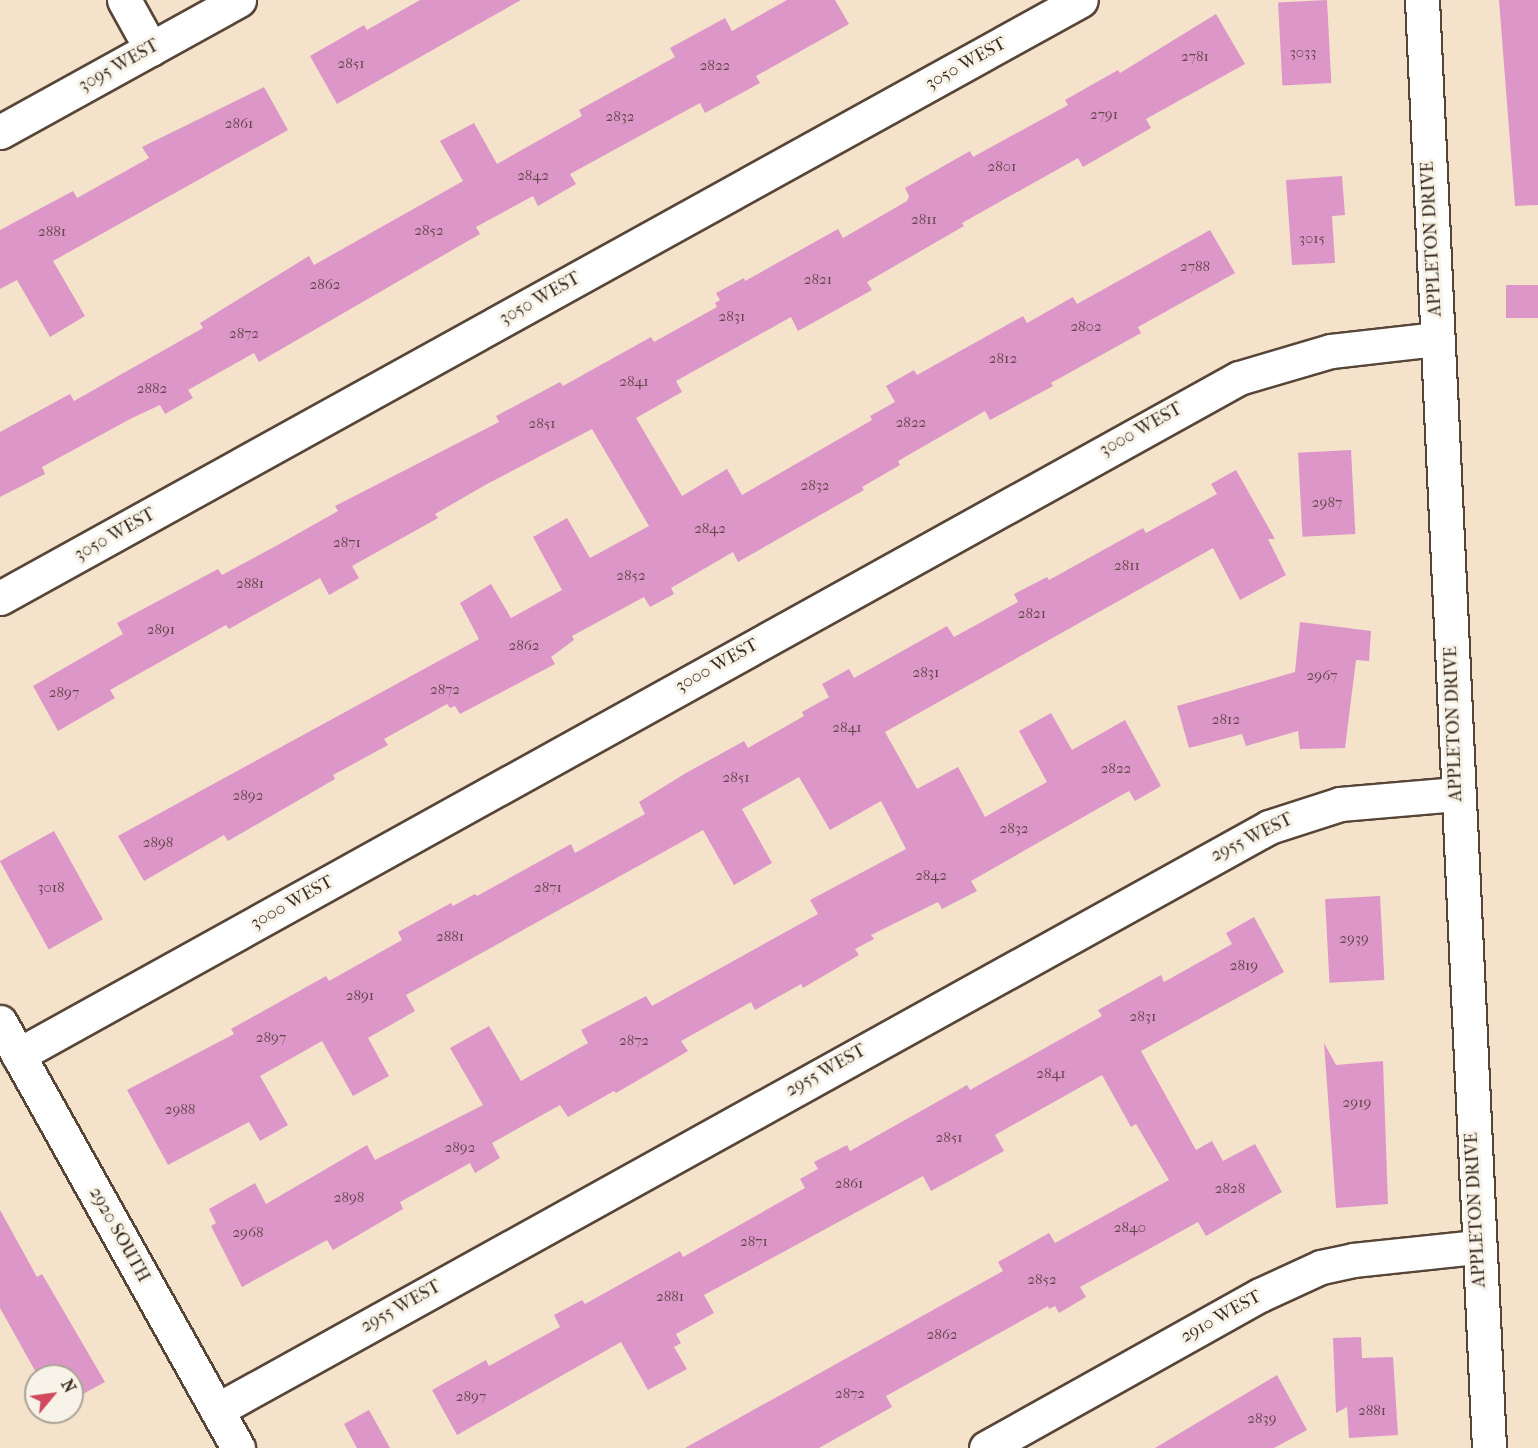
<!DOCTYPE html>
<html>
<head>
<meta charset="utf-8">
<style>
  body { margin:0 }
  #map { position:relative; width:1538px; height:1448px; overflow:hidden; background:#f5e2ca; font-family:"IM FELL French Canon",serif }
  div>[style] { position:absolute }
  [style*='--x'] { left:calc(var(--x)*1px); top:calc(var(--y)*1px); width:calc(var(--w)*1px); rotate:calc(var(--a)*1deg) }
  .building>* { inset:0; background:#dc97c8; transform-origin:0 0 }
  .roads { filter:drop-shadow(2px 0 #574638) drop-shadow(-2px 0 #574638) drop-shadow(0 2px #574638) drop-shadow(0 -2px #574638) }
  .minor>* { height:33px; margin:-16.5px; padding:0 16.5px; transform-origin:16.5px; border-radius:16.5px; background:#fff }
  span { translate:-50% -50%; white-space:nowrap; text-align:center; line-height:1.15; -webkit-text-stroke:6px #f7f3e8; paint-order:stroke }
  .number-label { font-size:15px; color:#634548 }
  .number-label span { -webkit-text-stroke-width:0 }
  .street-label { font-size:18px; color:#3b2a1e }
  .north { position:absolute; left:24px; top:1364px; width:60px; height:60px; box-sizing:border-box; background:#f7f3e8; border:2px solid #aca397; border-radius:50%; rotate:61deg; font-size:16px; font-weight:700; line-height:24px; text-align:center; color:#3b2a1e }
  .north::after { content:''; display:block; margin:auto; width:21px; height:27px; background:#d1495b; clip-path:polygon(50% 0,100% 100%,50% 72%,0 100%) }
</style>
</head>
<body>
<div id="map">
  <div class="building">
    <div style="clip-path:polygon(420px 0,521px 0,337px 104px,310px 56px,364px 25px,367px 30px)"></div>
    <div style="clip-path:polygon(787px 0,835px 0,849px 24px,756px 76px,760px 83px,705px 113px,700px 103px,570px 174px,576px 184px,538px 206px,533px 196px,476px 227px,480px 234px,259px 362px,254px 353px,188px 390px,193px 398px,165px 414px,160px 405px,132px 418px,42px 467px,45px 474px,0 497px,0 432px,70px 394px,74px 401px,203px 328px,200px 323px,309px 256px,314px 265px,463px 181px,440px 141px,474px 123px,497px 164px,582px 116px,579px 110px,675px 57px,670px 48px,725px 18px,732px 31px)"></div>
    <div style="left:1327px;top:0;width:83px;height:49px;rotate:87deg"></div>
    <div style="clip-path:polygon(1499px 0,1538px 0,1538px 205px,1515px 206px)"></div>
    <div style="clip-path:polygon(1216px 14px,1245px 64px,1146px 119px,1151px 128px,1083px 167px,1078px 158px,962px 223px,964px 226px,867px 282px,872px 290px,798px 331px,791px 317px,676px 381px,682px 392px,636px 418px,682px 496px,727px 469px,742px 495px,872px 420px,870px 416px,895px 402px,886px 386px,914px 370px,917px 375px,1023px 316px,1027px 323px,1073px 297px,1077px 304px,1210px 230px,1235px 273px,1138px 327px,1141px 333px,1051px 383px,1053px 386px,990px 420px,985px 411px,898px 461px,900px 465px,862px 487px,864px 490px,738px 562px,733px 552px,671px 588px,674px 594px,650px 607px,644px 597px,572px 636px,574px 640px,551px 657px,555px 664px,460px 714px,455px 706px,450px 708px,447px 704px,384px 739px,388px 745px,333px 775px,335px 779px,228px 841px,224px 835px,144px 881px,118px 836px,479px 639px,460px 603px,491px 584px,511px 618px,562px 590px,533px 537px,567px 518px,590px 558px,649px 526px,592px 429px,487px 484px,435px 514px,438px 518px,352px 566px,359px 578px,329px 595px,320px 578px,229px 629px,226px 625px,110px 690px,115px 698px,58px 731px,33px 686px,123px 634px,117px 623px,218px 569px,222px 575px,276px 546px,338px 511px,335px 506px,499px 422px,496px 416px,560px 382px,563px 386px,651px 337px,654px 342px,717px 307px,715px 303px,720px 300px,716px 293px,744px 278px,745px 281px,838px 229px,843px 238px,907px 201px,909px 196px,905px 188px,970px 151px,973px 157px,1068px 105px,1065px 100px,1118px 70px,1120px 73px)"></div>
    <div style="clip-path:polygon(264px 87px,288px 130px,53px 261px,85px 316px,50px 337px,17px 280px,0 289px,0 230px,73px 191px,77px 198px,149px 158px,142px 147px)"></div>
    <div style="clip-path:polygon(1342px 176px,1345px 215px,1332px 216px,1335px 263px,1292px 265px,1286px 180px)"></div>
    <div style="left:1538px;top:285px;width:33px;height:32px;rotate:90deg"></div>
    <div style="left:1351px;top:450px;width:84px;height:53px;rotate:87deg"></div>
    <div style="clip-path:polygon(1236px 470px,1275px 539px,1268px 539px,1286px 575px,1240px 600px,1213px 548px,885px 732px,917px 789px,958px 767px,985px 817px,1047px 782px,1019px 731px,1051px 713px,1072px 750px,1125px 720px,1161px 786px,1135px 801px,1129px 791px,971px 881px,977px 891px,942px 909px,938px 902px,871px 935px,874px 939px,855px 949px,859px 955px,803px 988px,801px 984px,755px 1010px,751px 1002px,681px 1041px,688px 1051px,616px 1093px,614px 1091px,568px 1117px,560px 1105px,492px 1143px,500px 1158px,475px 1173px,470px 1163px,400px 1202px,403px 1209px,333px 1250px,327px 1240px,242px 1287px,211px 1226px,216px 1223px,209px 1209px,255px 1183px,266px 1204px,367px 1145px,375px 1160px,483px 1105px,450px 1048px,489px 1026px,521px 1081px,588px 1043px,581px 1030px,646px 996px,652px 1006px,818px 914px,810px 900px,906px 849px,881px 801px,830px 830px,799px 777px,742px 809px,772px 863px,734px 885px,703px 830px,406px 995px,415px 1011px,368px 1038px,389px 1076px,353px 1096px,322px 1041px,260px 1076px,288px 1125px,260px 1141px,249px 1122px,168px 1165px,127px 1090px,234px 1034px,231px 1029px,326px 976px,329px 981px,402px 940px,398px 932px,451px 903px,453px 906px,475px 894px,477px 896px,571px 844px,575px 853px,645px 814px,639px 802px,686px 773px,744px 741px,748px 748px,804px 716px,802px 712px,829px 697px,822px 684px,849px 669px,854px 678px,947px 626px,954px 637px,1018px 602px,1014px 594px,1047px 577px,1049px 580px,1143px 528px,1146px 533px,1217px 494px,1211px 484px)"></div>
    <div style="clip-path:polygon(1300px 622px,1371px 631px,1369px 661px,1356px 660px,1345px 748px,1300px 749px,1298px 731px,1246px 746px,1242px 734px,1189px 748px,1177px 706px,1295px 672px)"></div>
    <div style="left:54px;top:831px;width:101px;height:62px;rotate:61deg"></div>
    <div style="left:1380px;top:896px;width:84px;height:55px;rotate:87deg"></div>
    <div style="clip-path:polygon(1254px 917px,1284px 972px,1141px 1051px,1196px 1150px,1212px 1141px,1223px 1161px,1255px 1144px,1282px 1192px,1206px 1236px,1198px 1222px,1080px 1287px,1086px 1297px,1059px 1313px,1055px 1306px,1049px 1309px,1048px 1306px,886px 1396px,892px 1407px,819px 1448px,685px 1448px,1003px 1271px,998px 1262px,1049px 1233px,1055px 1243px,1169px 1180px,1136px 1124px,1131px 1127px,1102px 1075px,995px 1135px,1004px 1151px,931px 1191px,923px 1176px,704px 1295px,714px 1313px,676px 1334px,681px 1343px,674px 1347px,687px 1369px,648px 1390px,621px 1342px,457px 1435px,432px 1390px,486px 1360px,489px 1366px,560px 1327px,554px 1315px,582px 1300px,585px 1304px,680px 1251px,683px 1257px,805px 1188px,800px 1179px,818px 1169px,814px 1162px,847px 1145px,850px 1151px,967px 1085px,970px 1090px,1102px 1016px,1098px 1010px,1161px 975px,1164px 982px,1232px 944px,1226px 933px)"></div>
    <div style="clip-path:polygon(1324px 1043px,1336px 1065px,1383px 1061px,1388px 1204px,1336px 1208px)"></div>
    <div style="clip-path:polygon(0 1210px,37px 1277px,42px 1274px,105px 1382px,72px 1400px,72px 1376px,38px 1376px,0 1308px)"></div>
    <div style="clip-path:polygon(1361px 1337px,1362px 1358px,1393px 1357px,1398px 1435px,1349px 1438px,1347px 1407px,1336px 1413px,1333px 1338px)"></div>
    <div style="clip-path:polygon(1277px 1375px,1307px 1430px,1274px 1448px,1155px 1448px)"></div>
    <div style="clip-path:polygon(369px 1410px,390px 1448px,357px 1448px,344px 1424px)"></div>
  </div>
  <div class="roads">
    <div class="minor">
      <div style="--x:124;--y:0;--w:56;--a:61.1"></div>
      <div style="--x:1422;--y:0;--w:1450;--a:87.35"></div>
      <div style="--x:0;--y:132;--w:273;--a:-28.9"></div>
      <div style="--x:0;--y:598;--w:1235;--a:-28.95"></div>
      <div style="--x:0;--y:1022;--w:488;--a:60.8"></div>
      <div style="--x:18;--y:1055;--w:1396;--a:-29.01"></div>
      <div style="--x:1239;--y:378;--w:96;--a:-16.4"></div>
      <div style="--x:1331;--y:351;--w:107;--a:-6.5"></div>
      <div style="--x:217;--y:1410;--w:1203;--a:-28.99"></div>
      <div style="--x:1269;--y:827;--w:75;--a:-17.9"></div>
      <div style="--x:1340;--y:804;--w:117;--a:-4.9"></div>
      <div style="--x:986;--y:1448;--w:314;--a:-29.2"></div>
      <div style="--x:1260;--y:1295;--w:67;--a:-24.7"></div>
      <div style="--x:1321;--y:1267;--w:33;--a:-12"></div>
      <div style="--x:1353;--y:1260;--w:125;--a:-6"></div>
    </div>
  </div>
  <div class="number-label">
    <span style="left:1303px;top:53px">3033</span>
    <span style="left:1195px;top:57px">2781</span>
    <span style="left:351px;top:64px">2851</span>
    <span style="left:715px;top:66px">2822</span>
    <span style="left:1104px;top:115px">2791</span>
    <span style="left:620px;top:117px">2832</span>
    <span style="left:239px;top:124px">2861</span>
    <span style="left:1002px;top:167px">2801</span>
    <span style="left:533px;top:176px">2842</span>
    <span style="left:924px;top:220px">2811</span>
    <span style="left:429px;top:231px">2852</span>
    <span style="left:52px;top:232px">2881</span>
    <span style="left:1312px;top:239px">3015</span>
    <span style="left:1195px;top:267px">2788</span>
    <span style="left:818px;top:280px">2821</span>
    <span style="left:325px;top:285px">2862</span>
    <span style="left:732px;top:317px">2831</span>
    <span style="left:1086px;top:327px">2802</span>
    <span style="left:244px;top:334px">2872</span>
    <span style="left:1003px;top:359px">2812</span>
    <span style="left:634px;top:382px">2841</span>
    <span style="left:152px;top:389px">2882</span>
    <span style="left:911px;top:423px">2822</span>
    <span style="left:542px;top:424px">2851</span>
    <span style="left:815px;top:486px">2832</span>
    <span style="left:1327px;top:503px">2987</span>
    <span style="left:710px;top:529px">2842</span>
    <span style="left:347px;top:543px">2871</span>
    <span style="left:1127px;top:566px">2811</span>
    <span style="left:631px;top:576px">2852</span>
    <span style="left:250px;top:584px">2881</span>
    <span style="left:1032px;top:614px">2821</span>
    <span style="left:161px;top:630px">2891</span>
    <span style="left:524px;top:646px">2862</span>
    <span style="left:926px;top:673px">2831</span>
    <span style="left:1322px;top:676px">2967</span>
    <span style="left:445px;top:690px">2872</span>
    <span style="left:64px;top:693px">2897</span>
    <span style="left:1226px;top:720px">2812</span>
    <span style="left:847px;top:728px">2841</span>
    <span style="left:1116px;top:769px">2822</span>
    <span style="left:736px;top:778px">2851</span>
    <span style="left:248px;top:796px">2892</span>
    <span style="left:1014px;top:829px">2832</span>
    <span style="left:158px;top:843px">2898</span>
    <span style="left:931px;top:876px">2842</span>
    <span style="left:51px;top:888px">3018</span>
    <span style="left:548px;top:888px">2871</span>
    <span style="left:450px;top:937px">2881</span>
    <span style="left:1354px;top:939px">2939</span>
    <span style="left:1244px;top:966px">2819</span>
    <span style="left:360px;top:996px">2891</span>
    <span style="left:1143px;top:1017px">2831</span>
    <span style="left:271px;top:1038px">2897</span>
    <span style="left:634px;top:1041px">2872</span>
    <span style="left:1051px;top:1074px">2841</span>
    <span style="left:1357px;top:1103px">2919</span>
    <span style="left:180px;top:1110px">2988</span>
    <span style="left:949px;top:1138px">2851</span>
    <span style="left:460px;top:1148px">2892</span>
    <span style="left:849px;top:1184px">2861</span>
    <span style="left:1230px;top:1189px">2828</span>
    <span style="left:349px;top:1198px">2898</span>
    <span style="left:1130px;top:1228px">2840</span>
    <span style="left:248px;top:1233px">2968</span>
    <span style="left:754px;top:1242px">2871</span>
    <span style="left:1042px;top:1280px">2852</span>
    <span style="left:670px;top:1297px">2881</span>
    <span style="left:942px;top:1335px">2862</span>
    <span style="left:850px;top:1394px">2872</span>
    <span style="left:471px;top:1397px">2897</span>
    <span style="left:1372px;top:1411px">2881</span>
    <span style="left:1262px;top:1419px">2839</span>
  </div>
  <div class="street-label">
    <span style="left:966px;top:64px;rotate:-29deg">3050 WEST</span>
    <span style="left:119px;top:66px;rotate:-29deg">3095 WEST</span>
    <span style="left:1432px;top:239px;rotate:-93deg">APPLETON DRIVE</span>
    <span style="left:540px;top:299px;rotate:-29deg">3050 WEST</span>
    <span style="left:1141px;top:430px;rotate:-29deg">3000 WEST</span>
    <span style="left:115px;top:535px;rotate:-29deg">3050 WEST</span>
    <span style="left:717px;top:666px;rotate:-29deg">3000 WEST</span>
    <span style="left:1454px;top:724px;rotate:-92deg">APPLETON DRIVE</span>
    <span style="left:1252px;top:838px;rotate:-26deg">2955 WEST</span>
    <span style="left:292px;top:903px;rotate:-29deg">3000 WEST</span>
    <span style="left:826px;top:1071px;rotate:-29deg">2955 WEST</span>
    <span style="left:1476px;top:1210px;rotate:-93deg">APPLETON DRIVE</span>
    <span style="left:119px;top:1235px;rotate:61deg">2920 SOUTH</span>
    <span style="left:401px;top:1307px;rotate:-29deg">2955 WEST</span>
    <span style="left:1221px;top:1317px;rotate:-29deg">2910 WEST</span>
  </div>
  <div class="north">N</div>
</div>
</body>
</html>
